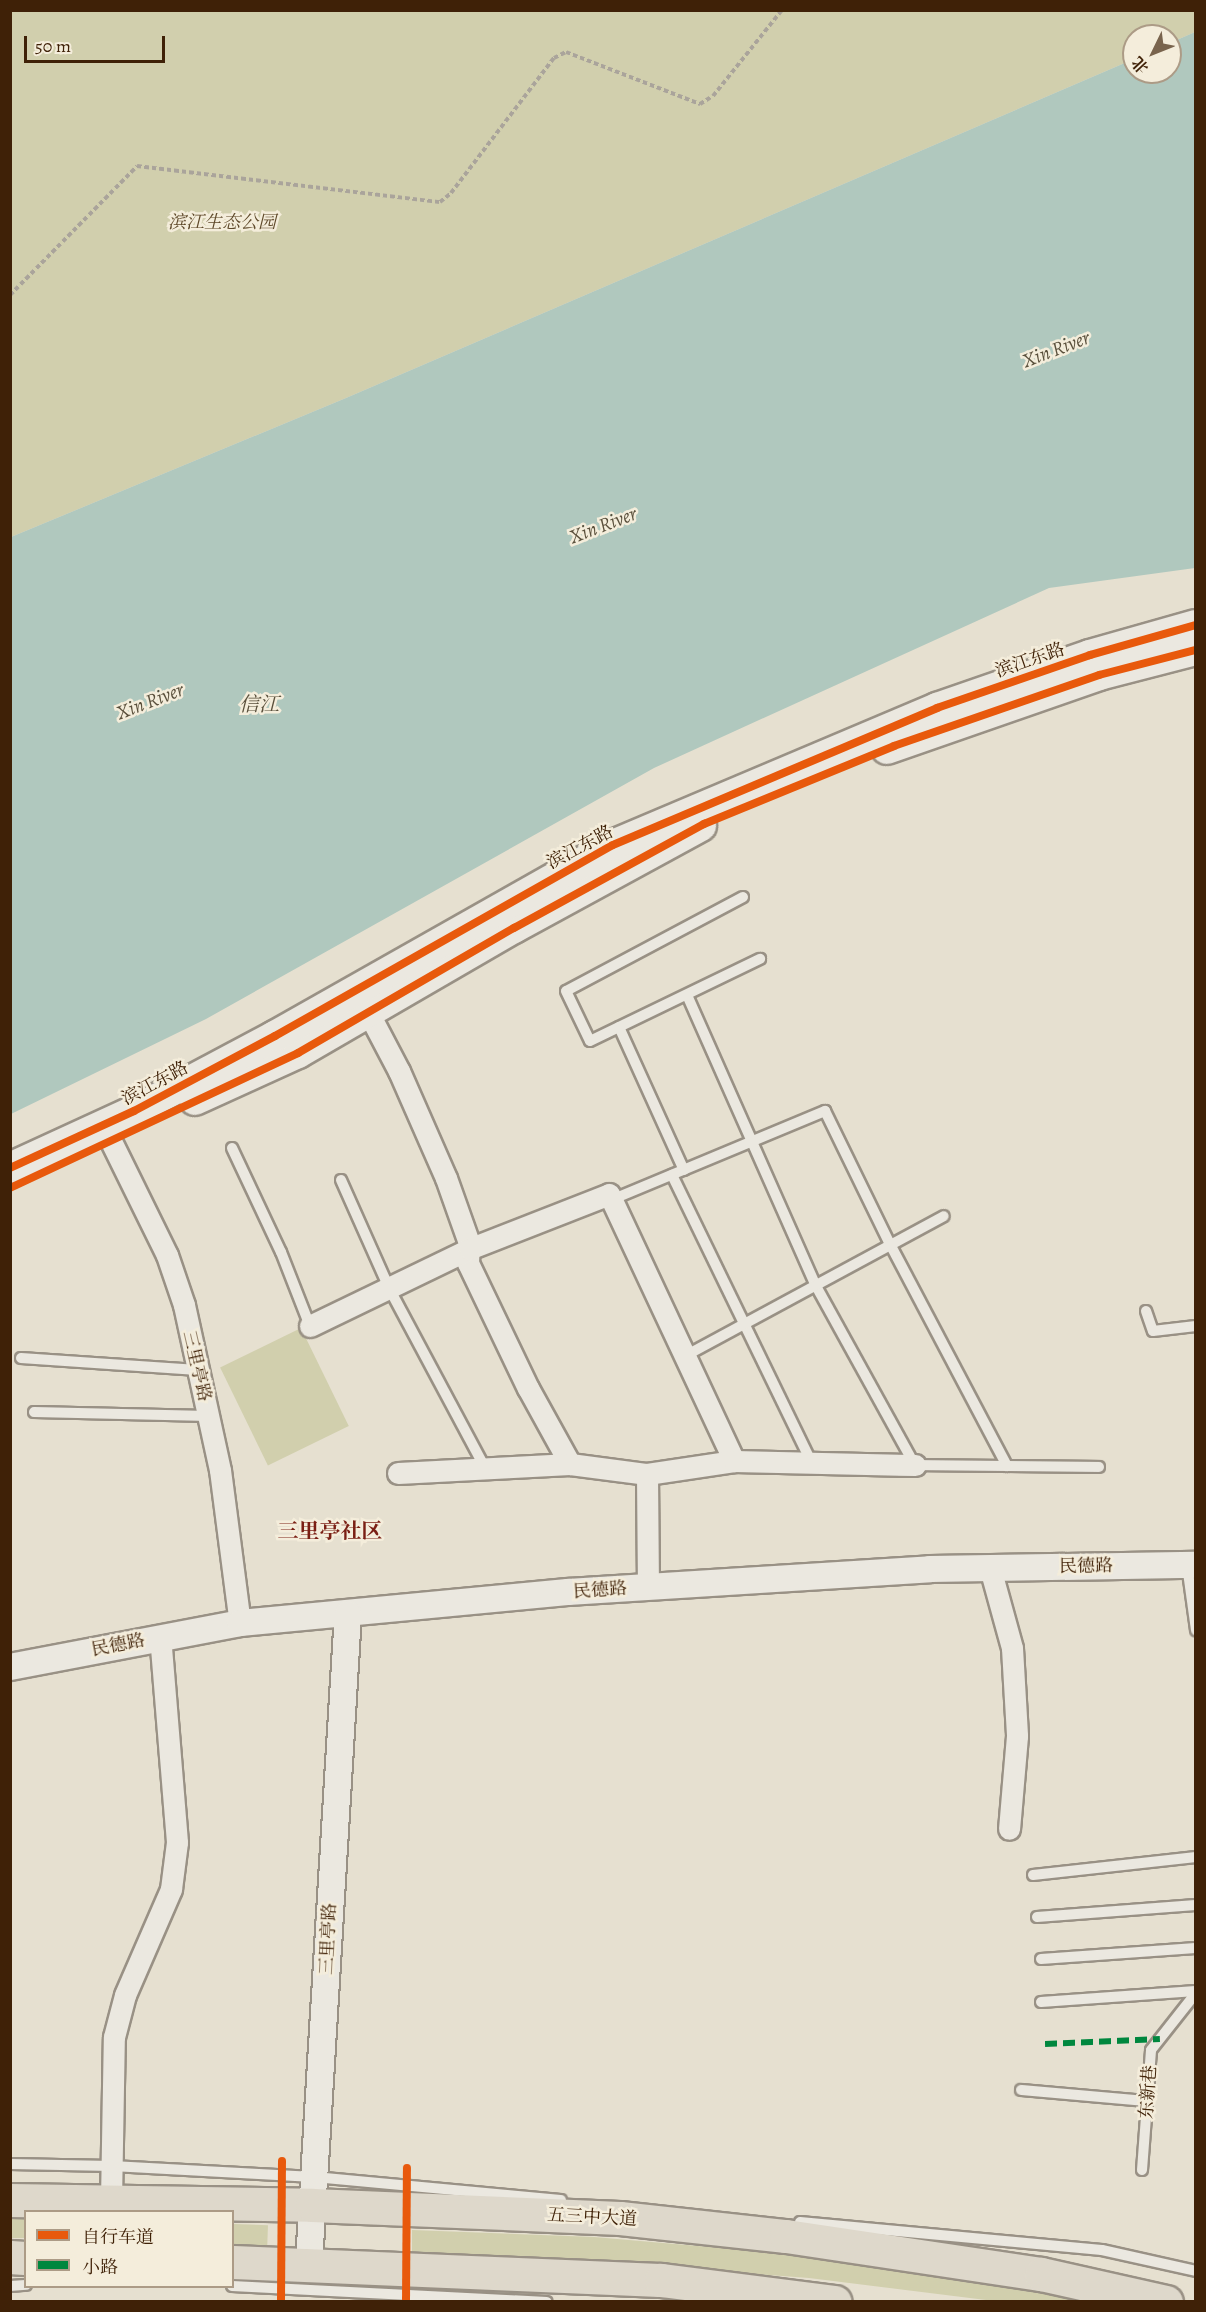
<!DOCTYPE html>
<html>
<head>
<meta charset="utf-8">
<style>
  body { margin:0 }
  #map { position:relative; width:1206px; height:2312px; overflow:hidden; background:#e6e0d0; font-family:Alegreya,"Noto Serif SC",serif }
  div>[style] { position:absolute }
  [style*='--x'] { left:calc(var(--x)*1px); top:calc(var(--y)*1px); width:calc(var(--w)*1px); rotate:calc(var(--a)*1deg) }
  .green>* { inset:0; background:#d1cfad; transform-origin:0 0 }
  .water>* { inset:0; background:#b0c8be }
  .path>* { height:4px; margin-top:-2px; transform-origin:0; background:repeating-linear-gradient(90deg,#aaa49b 0 4.5px,transparent 0 7.5px) }
  .roads { filter:drop-shadow(2px 0 #999185) drop-shadow(-2px 0 #999185) drop-shadow(0 2px #999185) drop-shadow(0 -2px #999185) }
  .service>* { height:10px; margin:-5px; padding:0 5px; transform-origin:5px; border-radius:5px; background:#ebe8e0 }
  .minor>* { height:21px; margin:-10.5px; padding:0 10.5px; transform-origin:10.5px; border-radius:10.5px; background:#ebe8e0 }
  .tertiary>* { height:26px; margin:-13px; padding:0 13px; transform-origin:13px; border-radius:13px; background:#ebe8e0 }
  .secondary>* { height:30px; margin:-15px; padding:0 15px; transform-origin:15px; border-radius:15px; background:#ebe8e0 }
  .primary>* { height:33px; margin:-16.5px; padding:0 16.5px; transform-origin:16.5px; border-radius:16.5px; background:#ded8cb }
  .quiet>* { height:6px; margin-top:-3px; transform-origin:0; background:repeating-linear-gradient(90deg,#00873e 0 12px,transparent 0 18px) }
  .cycleway>* { height:8px; margin:-4px; padding:0 4px; transform-origin:4px; border-radius:4px; background:#e8590c }
  span { translate:-50% -50%; white-space:nowrap; text-align:center; line-height:1.15; -webkit-text-stroke:5px #f4eddb; paint-order:stroke }
  .park-label { font-size:18px; color:#5f492a; font-style:italic }
  .street-label { font-size:18px; color:#3f2107 }
  .water-label { font-size:20px; color:#5a503c; font-style:italic }
  .quarter-label { font-size:21px; color:#7a1f14; font-weight:700 }
  .frame { position:absolute; inset:0; border:12px solid #3f2107; pointer-events:none }
  .legend { position:absolute; left:24px; top:2210px; width:210px; height:78px; box-sizing:border-box; background:#f4eddb; border:2px solid #ac9b86; margin:0; padding:8px 10px; list-style:none; font-size:18px; color:#3f2107 }
  .legend li { display:flex; align-items:center; gap:12px; height:30px }
  .legend b { width:30px; border:2px solid #ac9b86 }
  .north { position:absolute; left:1122px; top:24px; width:60px; height:60px; box-sizing:border-box; background:#f4eddb; border:2px solid #ac9b86; border-radius:50%; rotate:227deg; font-size:16px; font-weight:700; line-height:24px; text-align:center; color:#3f2107 }
  .north::after { content:''; display:block; margin:auto; width:21px; height:27px; background:#79644d; clip-path:polygon(50% 0,100% 100%,50% 72%,0 100%) }
  .scale { position:absolute; left:24px; top:36px; width:141px; height:27px; box-sizing:border-box; border:3px solid #3f2107; border-top:0; padding-left:8px; font-size:18px; line-height:21px; white-space:nowrap; color:#3f2107; -webkit-text-stroke:4px #f4eddb; paint-order:stroke }
</style>
</head>
<body>
<div id="map">
  <div class="green">
    <div style="clip-path:polygon(11px 11px,1195px 11px,1195px 32px,1170px 43px,1170px 36px,1134px 36px,1134px 59px,346px 398px,11px 537px)"></div>
    <div style="left:301px;top:1328px;width:109px;height:90px;rotate:64deg"></div>
    <div style="left:11px;top:2216px;width:14px;height:22px"></div>
    <div style="left:233px;top:2224px;width:35px;height:21px;rotate:2deg"></div>
    <div style="clip-path:polygon(412px 2230px,594px 2237px,812px 2256px,1115px 2301px,994px 2301px,809px 2278px,534px 2258px,412px 2252px)"></div>
  </div>
  <div class="water">
    <div style="clip-path:polygon(1195px 32px,1195px 568px,1049px 588px,654px 768px,206px 1019px,11px 1114px,11px 537px,346px 398px,1134px 59px,1134px 72px,1170px 72px,1170px 43px)"></div>
  </div>
  <div class="path">
    <div style="--x:10;--y:295;--w:181;--a:-45.4"></div>
    <div style="--x:137;--y:166;--w:305;--a:6.8"></div>
    <div style="--x:440;--y:202;--w:14;--a:-39"></div>
    <div style="--x:451;--y:193;--w:170;--a:-52.7"></div>
    <div style="--x:554;--y:58;--w:13;--a:-27"></div>
    <div style="--x:566;--y:52;--w:144;--a:21.2"></div>
    <div style="--x:700;--y:104;--w:15;--a:-32"></div>
    <div style="--x:713;--y:96;--w:110;--a:-51.3"></div>
  </div>
  <div class="roads">
    <div class="service">
      <div style="--x:743;--y:897;--w:200;--a:152"></div>
      <div style="--x:566;--y:991;--w:55;--a:64.4"></div>
      <div style="--x:590;--y:1041;--w:189;--a:-25.8"></div>
      <div style="--x:687;--y:995;--w:318;--a:66.1"></div>
      <div style="--x:816;--y:1286;--w:205;--a:61.1"></div>
      <div style="--x:915;--y:1465;--w:184;--a:0.6"></div>
      <div style="--x:619;--y:1027;--w:157;--a:65.6"></div>
      <div style="--x:232;--y:1148;--w:115;--a:64.8"></div>
      <div style="--x:281;--y:1252;--w:79;--a:68.6"></div>
      <div style="--x:672;--y:1175;--w:320;--a:64.1"></div>
      <div style="--x:341;--y:1180;--w:118;--a:66"></div>
      <div style="--x:389;--y:1288;--w:204;--a:61.9"></div>
      <div style="--x:611;--y:1200;--w:232;--a:-22.6"></div>
      <div style="--x:825;--y:1111;--w:148;--a:64"></div>
      <div style="--x:890;--y:1244;--w:251;--a:62.2"></div>
      <div style="--x:1146;--y:1311;--w:21;--a:71"></div>
      <div style="--x:1153;--y:1331;--w:43;--a:-6.6"></div>
      <div style="--x:685;--y:1356;--w:294;--a:-28.4"></div>
      <div style="--x:21;--y:1358;--w:177;--a:3.9"></div>
      <div style="--x:34;--y:1412;--w:175;--a:1.3"></div>
      <div style="--x:1187;--y:1565;--w:66;--a:82.1"></div>
      <div style="--x:1033;--y:1875;--w:164;--a:-6.3"></div>
      <div style="--x:1037;--y:1917;--w:159;--a:-4.3"></div>
      <div style="--x:1041;--y:1959;--w:155;--a:-4.1"></div>
      <div style="--x:1041;--y:2002;--w:155;--a:-4.1"></div>
      <div style="--x:1021;--y:2090;--w:126;--a:5"></div>
      <div style="--x:10;--y:2164;--w:102;--a:1.1"></div>
      <div style="--x:112;--y:2166;--w:202;--a:3.1"></div>
      <div style="--x:314;--y:2177;--w:248;--a:5.3"></div>
      <div style="--x:1142;--y:2170;--w:120;--a:-85.7"></div>
      <div style="--x:1151;--y:2050;--w:73;--a:-51.7"></div>
      <div style="--x:800;--y:2222;--w:303;--a:5.3"></div>
      <div style="--x:1102;--y:2250;--w:96;--a:12.6"></div>
      <div style="--x:10;--y:2286;--w:16;--a:-4"></div>
      <div style="--x:232;--y:2286;--w:315;--a:2.9"></div>
    </div>
    <div class="minor">
      <div style="--x:368;--y:1012;--w:67;--a:62.3"></div>
      <div style="--x:399;--y:1071;--w:117;--a:66.3"></div>
      <div style="--x:446;--y:1178;--w:69;--a:70.5"></div>
      <div style="--x:469;--y:1243;--w:20;--a:93"></div>
      <div style="--x:468;--y:1263;--w:139;--a:64.4"></div>
      <div style="--x:528;--y:1388;--w:87;--a:61.1"></div>
      <div style="--x:570;--y:1464;--w:78;--a:7.4"></div>
      <div style="--x:647;--y:1474;--w:113;--a:89.5"></div>
      <div style="--x:103;--y:1125;--w:145;--a:63.8"></div>
      <div style="--x:167;--y:1255;--w:53;--a:71.2"></div>
      <div style="--x:184;--y:1305;--w:169;--a:77.7"></div>
      <div style="--x:220;--y:1470;--w:154;--a:82.6"></div>
      <div style="--x:310;--y:1326;--w:177;--a:-25.8"></div>
      <div style="--x:469;--y:1249;--w:150;--a:-21.4"></div>
      <div style="--x:609;--y:1194;--w:295;--a:64.9"></div>
      <div style="--x:734;--y:1461;--w:88;--a:171.5"></div>
      <div style="--x:734;--y:1461;--w:181;--a:1.3"></div>
      <div style="--x:398;--y:1473;--w:172;--a:-3"></div>
      <div style="--x:990;--y:1568;--w:83;--a:74.6"></div>
      <div style="--x:1012;--y:1648;--w:88;--a:86.7"></div>
      <div style="--x:1017;--y:1736;--w:93;--a:94.9"></div>
      <div style="--x:111;--y:2201;--w:164;--a:-89"></div>
      <div style="--x:114;--y:2037;--w:43;--a:-75.3"></div>
      <div style="--x:125;--y:1995;--w:116;--a:-66.5"></div>
      <div style="--x:171;--y:1889;--w:47;--a:-82.7"></div>
      <div style="--x:177;--y:1842;--w:206;--a:-94.7"></div>
    </div>
    <div class="tertiary">
      <div style="--x:10;--y:1667;--w:234;--a:-10.8"></div>
      <div style="--x:240;--y:1623;--w:329;--a:-5.4"></div>
      <div style="--x:568;--y:1592;--w:363;--a:-3.6"></div>
      <div style="--x:930;--y:1569;--w:266;--a:-0.9"></div>
      <div style="--x:309;--y:2263;--w:650;--a:-86.56"></div>
    </div>
    <div class="secondary">
      <div style="--x:887;--y:749;--w:225;--a:-19.2"></div>
      <div style="--x:1099;--y:675;--w:100;--a:-14.5"></div>
      <div style="--x:195;--y:1100;--w:113;--a:-24.5"></div>
      <div style="--x:298;--y:1053;--w:250;--a:-30.1"></div>
      <div style="--x:514;--y:928;--w:213;--a:-28.6"></div>
      <div style="--x:10;--y:1168;--w:136;--a:-24.7"></div>
      <div style="--x:134;--y:1111;--w:160;--a:-28"></div>
      <div style="--x:275;--y:1036;--w:388;--a:-29.5"></div>
      <div style="--x:613;--y:845;--w:352;--a:-22.9"></div>
      <div style="--x:937;--y:708;--w:162;--a:-19.1"></div>
      <div style="--x:1090;--y:655;--w:110;--a:-15.8"></div>
    </div>
    <div class="primary">
      <div style="--x:10;--y:2200;--w:302;--a:0.9"></div>
      <div style="--x:312;--y:2205;--w:308;--a:2.4"></div>
      <div style="--x:620;--y:2218;--w:167;--a:6.2"></div>
      <div style="--x:786;--y:2236;--w:258;--a:8.5"></div>
      <div style="--x:1041;--y:2274;--w:128;--a:12.6"></div>
      <div style="--x:10;--y:2257;--w:16;--a:4"></div>
      <div style="--x:232;--y:2262;--w:429;--a:2.4"></div>
      <div style="--x:661;--y:2280;--w:175;--a:7.2"></div>
    </div>
  </div>
  <div class="quiet">
    <div style="--x:1045;--y:2044;--w:115;--a:-2.5"></div>
  </div>
  <div class="cycleway">
    <div style="--x:10;--y:1168;--w:136;--a:-24.7"></div>
    <div style="--x:134;--y:1111;--w:160;--a:-28"></div>
    <div style="--x:275;--y:1036;--w:388;--a:-29.5"></div>
    <div style="--x:613;--y:845;--w:352;--a:-22.9"></div>
    <div style="--x:937;--y:708;--w:162;--a:-19.1"></div>
    <div style="--x:1090;--y:655;--w:110;--a:-15.8"></div>
    <div style="--x:10;--y:1188;--w:318;--a:-25.1"></div>
    <div style="--x:298;--y:1053;--w:250;--a:-30.1"></div>
    <div style="--x:514;--y:928;--w:217;--a:-28.7"></div>
    <div style="--x:704;--y:824;--w:205;--a:-22.3"></div>
    <div style="--x:894;--y:746;--w:217;--a:-19.1"></div>
    <div style="--x:1099;--y:675;--w:100;--a:-14.5"></div>
    <div style="--x:281;--y:2302;--w:141;--a:-89.6"></div>
    <div style="--x:406;--y:2302;--w:134;--a:-89.6"></div>
  </div>
  <div class="park-label">
    <span style="left:222px;top:222px">滨江生态公园</span>
  </div>
  <div class="street-label">
    <span style="left:1030px;top:660px;rotate:-19deg">滨江东路</span>
    <span style="left:580px;top:847px;rotate:-28deg">滨江东路</span>
    <span style="left:155px;top:1083px;rotate:-28deg">滨江东路</span>
    <span style="left:197px;top:1366px;rotate:77deg">三里亭路</span>
    <span style="left:1086px;top:1566px;rotate:-1deg">民德路</span>
    <span style="left:600px;top:1590px;rotate:-4deg">民德路</span>
    <span style="left:118px;top:1645px;rotate:-11deg">民德路</span>
    <span style="left:328px;top:1939px;rotate:-87deg">三里亭路</span>
    <span style="left:1148px;top:2092px;rotate:-86deg">东新巷</span>
    <span style="left:592px;top:2217px;rotate:3deg">五三中大道</span>
  </div>
  <div class="water-label">
    <span style="left:1056px;top:349px;rotate:-21deg">Xin River</span>
    <span style="left:603px;top:525px;rotate:-21deg">Xin River</span>
    <span style="left:150px;top:701px;rotate:-21deg">Xin River</span>
    <span style="left:259px;top:704px">信江</span>
  </div>
  <div class="quarter-label">
    <span style="left:330px;top:1531px">三里亭社区</span>
  </div>
  <div class="frame"></div>
  <ul class="legend">
  <li><b style="height:8px;background:#e8590c"></b>自行车道</li>
  <li><b style="height:8px;background:#00873e"></b>小路</li>
  </ul>
  <div class="north">北</div>
  <div class="scale">50 m</div>
</div>
</body>
</html>
